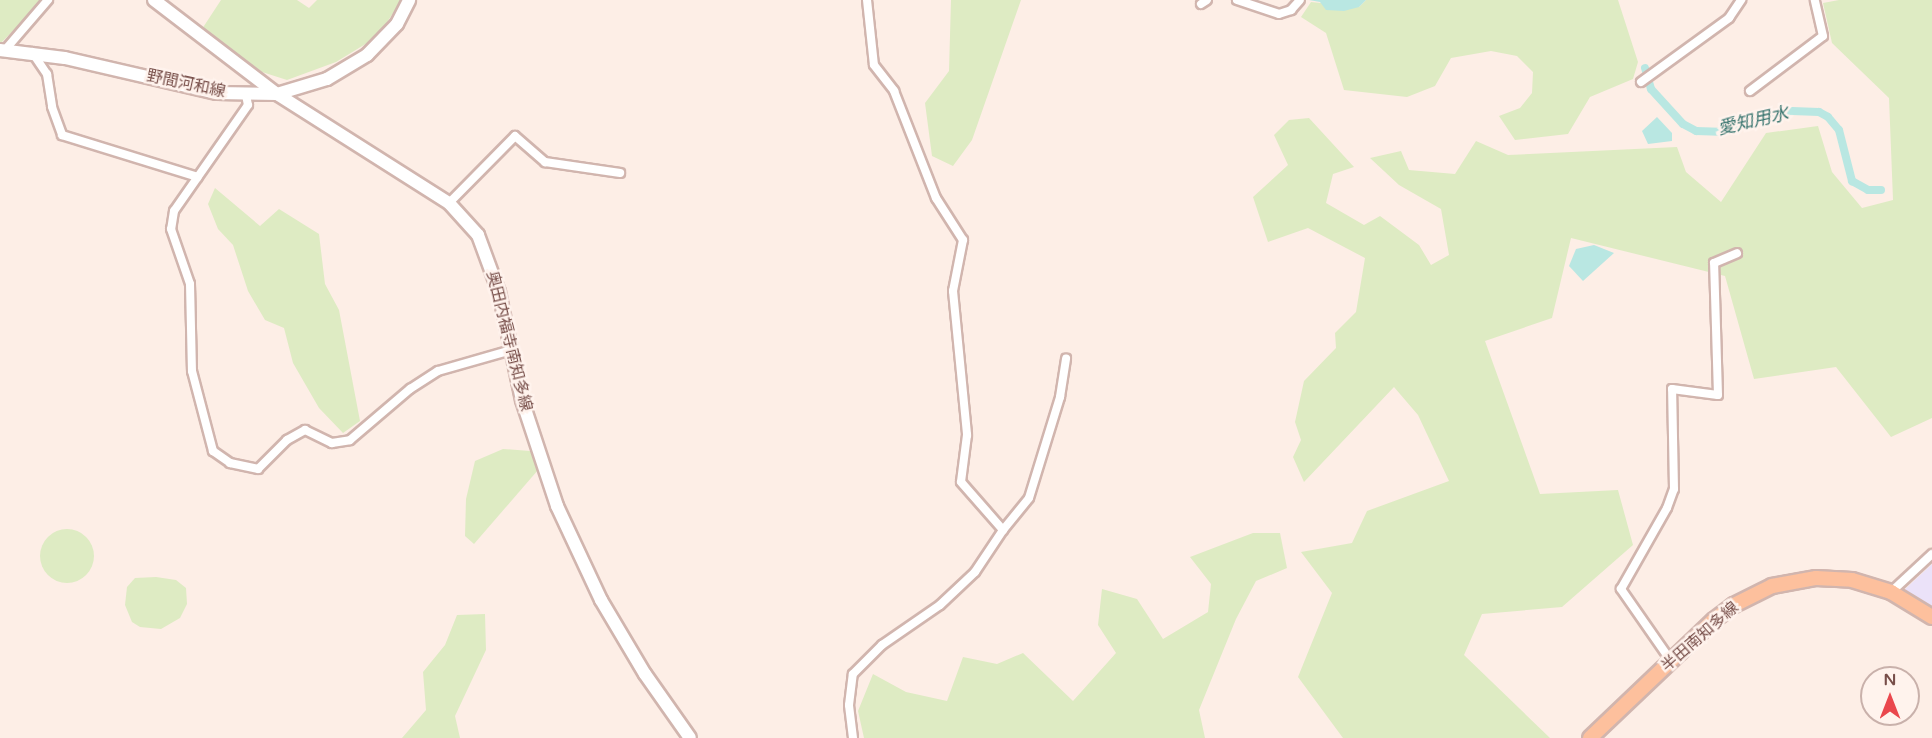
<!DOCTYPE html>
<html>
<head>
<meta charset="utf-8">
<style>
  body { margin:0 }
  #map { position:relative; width:1932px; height:738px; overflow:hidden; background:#fdeee6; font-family:"Varela Round","Noto Sans JP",sans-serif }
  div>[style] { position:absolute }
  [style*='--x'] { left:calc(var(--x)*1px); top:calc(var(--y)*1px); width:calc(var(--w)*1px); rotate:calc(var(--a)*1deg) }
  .education>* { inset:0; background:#ebe2f9 }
  .green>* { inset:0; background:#deebc3 }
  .round { border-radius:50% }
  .water>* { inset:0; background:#b9e7e2 }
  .canal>* { height:8px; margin:-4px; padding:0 4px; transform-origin:4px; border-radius:4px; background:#b9e7e2 }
  .roads { filter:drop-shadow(2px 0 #d1b5ae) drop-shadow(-2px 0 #d1b5ae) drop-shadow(0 2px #d1b5ae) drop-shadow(0 -2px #d1b5ae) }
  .street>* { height:8px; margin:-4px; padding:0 4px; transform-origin:4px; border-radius:4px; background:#fff }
  .secondary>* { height:12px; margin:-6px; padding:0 6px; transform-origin:6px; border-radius:6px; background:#fff }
  .primary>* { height:14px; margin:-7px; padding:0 7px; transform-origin:7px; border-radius:7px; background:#fdc09d }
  span { translate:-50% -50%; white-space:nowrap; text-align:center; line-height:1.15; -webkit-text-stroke:5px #fff3ed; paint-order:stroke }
  .street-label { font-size:16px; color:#774e49 }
  .water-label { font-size:18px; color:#3a7670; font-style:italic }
  .north { position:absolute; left:1860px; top:666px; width:60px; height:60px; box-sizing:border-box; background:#fff3ed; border:2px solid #c9b1ab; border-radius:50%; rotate:0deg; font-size:16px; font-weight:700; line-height:24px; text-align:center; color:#774e49 }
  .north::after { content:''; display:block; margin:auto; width:21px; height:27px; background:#ea474d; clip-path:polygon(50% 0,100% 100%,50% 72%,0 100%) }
</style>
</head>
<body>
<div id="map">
  <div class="education">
    <div style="clip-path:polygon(1932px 564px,1932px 609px,1904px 590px)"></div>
  </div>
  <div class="green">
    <div style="clip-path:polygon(0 0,43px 0,0 44px)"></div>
    <div style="clip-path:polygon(221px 0,297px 0,309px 8px,317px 0,402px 0,377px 37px,336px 62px,287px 80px,262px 72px,202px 29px)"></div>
    <div style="clip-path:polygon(951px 0,1021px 0,972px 140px,953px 166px,932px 156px,925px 103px,949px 71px)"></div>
    <div style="clip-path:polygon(1366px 0,1618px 0,1638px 62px,1633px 79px,1590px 97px,1568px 134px,1515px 140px,1499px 116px,1520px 108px,1532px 93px,1533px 72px,1517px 56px,1491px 51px,1451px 58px,1435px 86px,1407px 97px,1344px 90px,1326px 33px,1301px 17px,1311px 2px,1359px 7px)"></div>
    <div style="clip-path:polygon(1839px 0,1932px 0,1932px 418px,1891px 437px,1836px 367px,1754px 379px,1725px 276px,1571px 238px,1552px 318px,1485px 341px,1540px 494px,1618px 490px,1633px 545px,1562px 607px,1482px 614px,1464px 655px,1550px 738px,1343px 738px,1298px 677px,1332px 593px,1301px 552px,1352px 543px,1367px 511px,1449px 481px,1418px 415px,1394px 387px,1304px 482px,1293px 457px,1301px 440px,1295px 422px,1304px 381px,1336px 348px,1335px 333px,1356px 312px,1365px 258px,1308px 228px,1268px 242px,1253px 197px,1288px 165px,1274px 135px,1289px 120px,1309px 118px,1354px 167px,1333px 174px,1326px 203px,1364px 225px,1380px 216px,1419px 245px,1431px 265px,1449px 255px,1441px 209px,1399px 185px,1370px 158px,1401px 151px,1409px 170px,1455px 174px,1476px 141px,1508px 155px,1677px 147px,1686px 172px,1721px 202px,1766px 133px,1818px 126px,1832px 172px,1862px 208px,1893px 200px,1889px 98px,1832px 43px,1823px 3px)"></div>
    <div style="clip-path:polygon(215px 188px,260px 226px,279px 209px,319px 234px,325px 284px,339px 310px,360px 421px,343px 433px,319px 408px,293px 363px,284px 328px,265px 320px,248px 291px,233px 245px,218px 229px,208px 204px)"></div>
    <div style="clip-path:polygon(503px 449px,530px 451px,538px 459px,538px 470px,474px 544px,465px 536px,466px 499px,475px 461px)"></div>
    <div class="round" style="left:40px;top:529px;width:54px;height:54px"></div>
    <div style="clip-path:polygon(1253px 533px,1280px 533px,1287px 568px,1256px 581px,1236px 619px,1199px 710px,1205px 738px,864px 738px,858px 711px,873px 674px,906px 692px,947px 701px,963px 657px,997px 664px,1023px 653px,1073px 701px,1116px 653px,1098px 625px,1102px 589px,1137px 599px,1163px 639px,1208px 612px,1211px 584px,1190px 557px)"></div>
    <div style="clip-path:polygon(156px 577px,176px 580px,186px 588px,187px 604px,180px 618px,161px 629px,140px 627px,132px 622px,125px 605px,127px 587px,135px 578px)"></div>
    <div style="clip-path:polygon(485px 614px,486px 650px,455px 716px,460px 738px,402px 738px,426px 710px,423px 672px,445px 645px,457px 615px)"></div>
  </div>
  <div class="water">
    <div style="clip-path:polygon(1309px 0,1366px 0,1359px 7px,1344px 11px,1326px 10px,1320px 2px)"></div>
    <div style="clip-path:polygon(1657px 117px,1672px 133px,1672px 141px,1648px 144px,1642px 131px)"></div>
    <div style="clip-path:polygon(1594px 245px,1614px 253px,1583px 281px,1569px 266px,1576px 249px)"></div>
  </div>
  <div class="canal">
    <div style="--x:1645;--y:68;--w:22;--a:74"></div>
    <div style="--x:1651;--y:89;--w:47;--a:47.6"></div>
    <div style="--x:1683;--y:124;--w:15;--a:28"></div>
    <div style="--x:1696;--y:131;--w:23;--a:2"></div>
    <div style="--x:1719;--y:132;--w:47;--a:-20"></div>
    <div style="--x:1763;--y:116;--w:29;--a:-10"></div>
    <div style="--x:1792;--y:111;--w:27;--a:2"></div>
    <div style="--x:1819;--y:112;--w:10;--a:29"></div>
    <div style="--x:1828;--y:117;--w:17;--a:50"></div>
    <div style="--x:1839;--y:130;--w:53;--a:75.7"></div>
    <div style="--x:1852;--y:181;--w:18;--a:29"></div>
    <div style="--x:1868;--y:190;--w:13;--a:0"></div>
  </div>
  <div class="roads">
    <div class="street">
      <div style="--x:867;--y:0;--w:65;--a:83.9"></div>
      <div style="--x:874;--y:65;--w:33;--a:52"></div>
      <div style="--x:894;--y:91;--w:115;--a:68.6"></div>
      <div style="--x:936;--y:198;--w:50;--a:57.3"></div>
      <div style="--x:963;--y:240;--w:52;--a:101.1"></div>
      <div style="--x:953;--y:291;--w:145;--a:84.4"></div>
      <div style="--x:967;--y:435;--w:47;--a:97.3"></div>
      <div style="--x:961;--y:482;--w:64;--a:48.8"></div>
      <div style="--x:1237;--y:0;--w:44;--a:18.4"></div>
      <div style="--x:1279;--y:14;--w:13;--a:-18"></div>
      <div style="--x:1291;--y:10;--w:13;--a:-48"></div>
      <div style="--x:1201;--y:4;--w:7;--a:-34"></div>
      <div style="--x:5;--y:50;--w:66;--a:-49.3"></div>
      <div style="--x:32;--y:52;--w:27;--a:56"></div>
      <div style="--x:47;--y:74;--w:33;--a:81"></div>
      <div style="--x:52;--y:107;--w:30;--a:70"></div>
      <div style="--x:62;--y:135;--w:142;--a:17.2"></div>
      <div style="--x:1641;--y:82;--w:109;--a:-36"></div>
      <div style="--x:1729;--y:18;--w:22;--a:-56"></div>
      <div style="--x:1750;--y:91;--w:91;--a:-37"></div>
      <div style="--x:1823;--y:36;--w:37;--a:-103"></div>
      <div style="--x:246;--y:95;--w:10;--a:79"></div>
      <div style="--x:248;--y:105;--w:129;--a:124.9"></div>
      <div style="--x:174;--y:211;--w:18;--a:99"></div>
      <div style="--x:171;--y:229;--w:58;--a:70.9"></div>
      <div style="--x:190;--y:284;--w:87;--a:88.7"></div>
      <div style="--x:192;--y:371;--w:83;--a:75.3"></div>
      <div style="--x:213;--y:451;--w:21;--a:35"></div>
      <div style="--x:230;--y:463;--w:29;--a:12"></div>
      <div style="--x:258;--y:469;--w:41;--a:-45"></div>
      <div style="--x:287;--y:440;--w:21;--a:-29"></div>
      <div style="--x:305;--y:430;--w:30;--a:26"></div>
      <div style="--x:332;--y:443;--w:18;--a:-9"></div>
      <div style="--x:350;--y:440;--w:79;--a:-40.4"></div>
      <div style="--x:410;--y:389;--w:33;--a:-33"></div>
      <div style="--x:438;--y:371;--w:76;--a:-16"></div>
      <div style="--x:449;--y:203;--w:94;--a:-45.4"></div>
      <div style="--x:515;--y:136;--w:40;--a:41"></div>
      <div style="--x:545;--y:162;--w:76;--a:8.3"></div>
      <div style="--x:1891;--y:592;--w:56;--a:-42.8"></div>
      <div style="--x:1671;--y:661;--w:88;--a:-124.8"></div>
      <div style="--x:1621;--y:589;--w:93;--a:-60.4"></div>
      <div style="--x:1667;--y:508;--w:20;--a:-70"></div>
      <div style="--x:1674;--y:489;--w:100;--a:-91.1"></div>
      <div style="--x:1672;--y:389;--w:46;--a:7.4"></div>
      <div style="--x:1718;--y:395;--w:132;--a:-91.7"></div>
      <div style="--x:1714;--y:263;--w:25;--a:-23"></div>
      <div style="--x:853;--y:738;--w:33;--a:-97"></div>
      <div style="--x:849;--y:705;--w:31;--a:-83"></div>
      <div style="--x:853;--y:674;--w:41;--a:-45"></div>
      <div style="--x:882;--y:645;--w:70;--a:-34.6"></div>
      <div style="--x:940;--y:605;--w:48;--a:-43.3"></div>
      <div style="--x:975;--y:572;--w:50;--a:-56.3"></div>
      <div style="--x:1003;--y:530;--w:41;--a:-50.9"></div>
      <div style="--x:1029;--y:498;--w:106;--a:-72.9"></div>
      <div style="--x:1060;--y:397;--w:39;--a:-81"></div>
    </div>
    <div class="secondary">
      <div style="--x:154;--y:0;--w:155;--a:37.4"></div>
      <div style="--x:277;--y:94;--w:204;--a:32.4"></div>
      <div style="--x:449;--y:203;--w:43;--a:47.8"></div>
      <div style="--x:478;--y:235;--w:61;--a:69.8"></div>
      <div style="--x:499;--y:292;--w:110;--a:78"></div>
      <div style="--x:522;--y:400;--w:112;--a:71.7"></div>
      <div style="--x:557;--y:506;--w:104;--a:64.9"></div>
      <div style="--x:601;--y:600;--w:86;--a:59.3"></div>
      <div style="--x:645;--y:674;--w:78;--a:54.9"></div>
      <div style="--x:0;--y:50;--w:65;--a:7"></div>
      <div style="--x:65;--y:58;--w:156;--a:13"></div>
      <div style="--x:217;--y:93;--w:60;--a:1"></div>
      <div style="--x:277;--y:94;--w:52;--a:-16.7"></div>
      <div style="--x:327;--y:79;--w:47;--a:-31"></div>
      <div style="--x:367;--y:55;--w:43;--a:-45.9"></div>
      <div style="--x:397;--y:24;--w:27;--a:-63"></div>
    </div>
    <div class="primary">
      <div style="--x:1590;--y:738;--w:171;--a:-43.6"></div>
      <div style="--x:1714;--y:620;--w:25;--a:-37"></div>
      <div style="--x:1734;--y:605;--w:42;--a:-26.6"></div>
      <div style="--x:1772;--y:586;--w:45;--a:-10.3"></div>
      <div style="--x:1816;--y:578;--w:36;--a:3"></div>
      <div style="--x:1852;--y:580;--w:41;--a:17.1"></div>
      <div style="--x:1891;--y:592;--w:48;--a:31.4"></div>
    </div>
  </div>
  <div class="street-label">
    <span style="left:186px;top:84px;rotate:12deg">野間河和線</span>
    <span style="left:509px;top:341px;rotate:76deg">奥田内福寺南知多線</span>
    <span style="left:1700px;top:637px;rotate:-41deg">半田南知多線</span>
  </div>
  <div class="water-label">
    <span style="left:1753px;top:121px;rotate:-13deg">愛知用水</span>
  </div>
  <div class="north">N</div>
</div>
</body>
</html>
